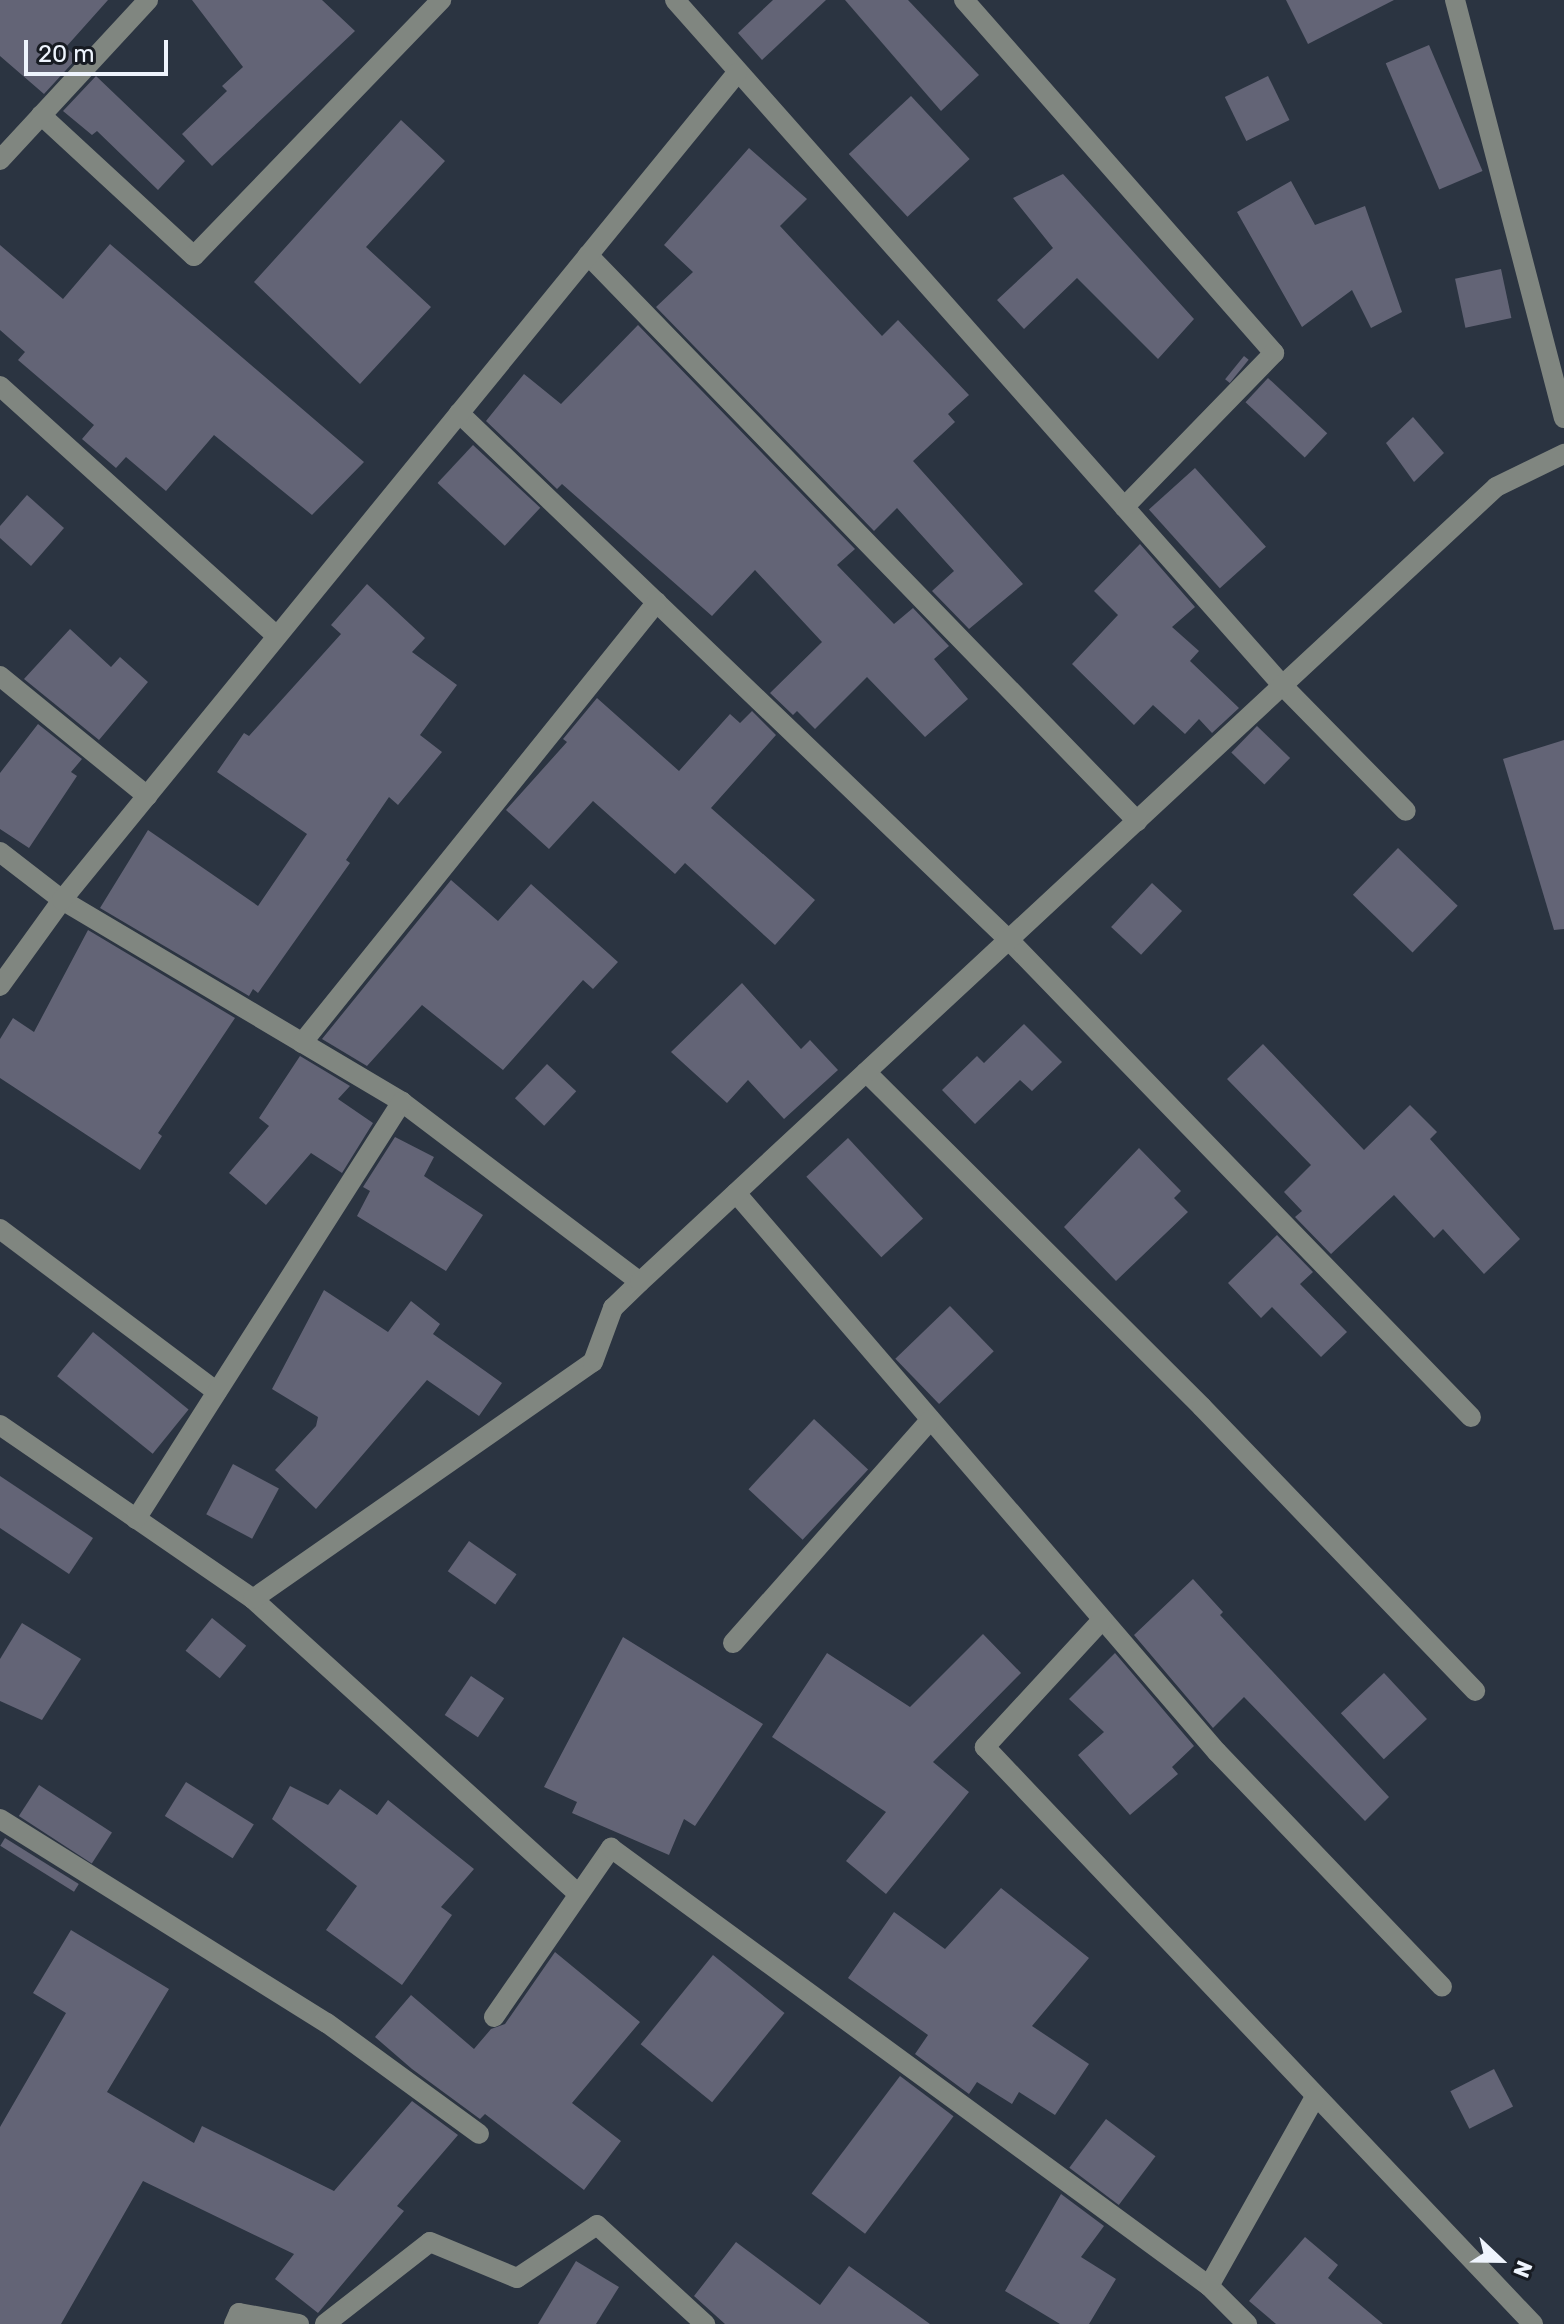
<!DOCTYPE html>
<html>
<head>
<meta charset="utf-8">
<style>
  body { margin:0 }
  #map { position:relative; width:1564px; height:2324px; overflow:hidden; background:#2b3441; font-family:Rubik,sans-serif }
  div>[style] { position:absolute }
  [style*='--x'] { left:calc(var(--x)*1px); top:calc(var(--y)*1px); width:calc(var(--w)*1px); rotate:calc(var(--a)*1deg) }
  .building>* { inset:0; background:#636476; transform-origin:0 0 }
  .minor>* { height:20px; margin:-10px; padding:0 10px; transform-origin:10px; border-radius:10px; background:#808680 }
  span { translate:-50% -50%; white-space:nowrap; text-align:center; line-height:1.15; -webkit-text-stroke:6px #171b22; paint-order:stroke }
  .north { position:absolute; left:1460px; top:2220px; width:80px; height:80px; -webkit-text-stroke:6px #171b22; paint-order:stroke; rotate:112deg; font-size:22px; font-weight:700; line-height:32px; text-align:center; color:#eef4fd }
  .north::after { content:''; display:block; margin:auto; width:28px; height:36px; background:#eef4fd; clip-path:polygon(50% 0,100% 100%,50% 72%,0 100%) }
  .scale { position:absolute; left:24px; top:40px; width:144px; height:36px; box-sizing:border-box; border:4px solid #eef4fd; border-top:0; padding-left:10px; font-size:24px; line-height:28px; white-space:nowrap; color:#eef4fd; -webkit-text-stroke:6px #171b22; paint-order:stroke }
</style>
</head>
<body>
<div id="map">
  <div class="building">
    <div style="clip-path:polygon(0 0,108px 0,66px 47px,77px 58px,44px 94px,0 56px)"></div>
    <div style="clip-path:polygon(192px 0,322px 0,355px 31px,212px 166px,182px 134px,227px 91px,222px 86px,243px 67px)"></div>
    <div style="clip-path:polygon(773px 0,826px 0,762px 60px,738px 33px)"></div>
    <div style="clip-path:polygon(845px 0,908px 0,979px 75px,941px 111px)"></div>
    <div style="clip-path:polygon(1286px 0,1394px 0,1308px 44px)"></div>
    <div style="left:1429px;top:45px;width:137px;height:47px;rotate:67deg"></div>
    <div style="clip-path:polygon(96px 76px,185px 161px,158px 190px,97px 131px,92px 135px,63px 111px)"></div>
    <div style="left:1268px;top:76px;width:49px;height:48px;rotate:64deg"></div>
    <div style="left:911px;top:96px;width:86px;height:85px;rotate:47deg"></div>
    <div style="clip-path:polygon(401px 120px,445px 161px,366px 247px,431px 307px,360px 384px,254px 282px)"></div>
    <div style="clip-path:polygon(749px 148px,807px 199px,780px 226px,882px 336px,898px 320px,969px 395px,948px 414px,955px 422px,913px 461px,1023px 584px,969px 629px,932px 591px,954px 571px,897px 508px,874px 531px,656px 307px,693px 272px,664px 245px)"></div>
    <div style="clip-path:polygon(1063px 174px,1194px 319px,1158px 359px,1077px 278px,1024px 329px,997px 300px,1053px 248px,1013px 198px)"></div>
    <div style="clip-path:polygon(1291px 181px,1315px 225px,1365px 206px,1402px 312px,1371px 328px,1352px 290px,1302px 327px,1237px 212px)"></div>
    <div style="clip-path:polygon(110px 244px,364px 462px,312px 515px,214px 435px,166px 491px,126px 457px,116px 468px,82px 439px,94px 425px,18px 360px,25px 352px,0 330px,0 245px,63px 299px)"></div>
    <div style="left:1501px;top:269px;width:50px;height:47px;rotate:78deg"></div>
    <div style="clip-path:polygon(638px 325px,855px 549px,837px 565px,894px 624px,913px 608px,949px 646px,934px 659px,968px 699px,925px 737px,867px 677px,815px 729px,797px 711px,793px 715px,770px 693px,822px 642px,755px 570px,712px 616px,562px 484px,557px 489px,486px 421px,524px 374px,561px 404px)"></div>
    <div style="left:1244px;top:356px;width:6px;height:30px;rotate:39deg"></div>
    <div style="left:1268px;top:378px;width:81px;height:33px;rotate:43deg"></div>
    <div style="clip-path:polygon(1413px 417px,1444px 453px,1414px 482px,1386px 443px)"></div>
    <div style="left:473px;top:445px;width:92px;height:52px;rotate:43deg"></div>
    <div style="left:1195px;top:468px;width:106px;height:62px;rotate:48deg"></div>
    <div style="clip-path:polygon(27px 495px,64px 528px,31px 566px,0 538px,0 526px)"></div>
    <div style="clip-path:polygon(1140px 544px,1195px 607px,1172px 627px,1199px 651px,1190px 661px,1239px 708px,1212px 733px,1199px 719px,1185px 734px,1153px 705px,1134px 725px,1072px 664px,1118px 615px,1094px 591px)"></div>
    <div style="clip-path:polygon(367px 584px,425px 638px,412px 652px,457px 685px,420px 735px,442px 752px,398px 805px,389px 797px,346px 860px,350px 863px,258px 993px,253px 989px,249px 996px,100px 908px,148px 830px,258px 906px,307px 834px,217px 772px,244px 733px,249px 736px,341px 634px,331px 625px)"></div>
    <div style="clip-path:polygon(70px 629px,111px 667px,120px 657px,148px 682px,99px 740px,24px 679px)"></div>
    <div style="clip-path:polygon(597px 698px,679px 771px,730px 714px,740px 723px,752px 711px,776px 735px,711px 808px,815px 900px,775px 945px,685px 863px,675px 874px,593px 801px,549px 849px,506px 810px,567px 742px,563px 739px)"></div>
    <div style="clip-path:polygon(38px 724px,82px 759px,71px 772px,77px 776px,29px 848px,0 829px,0 773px)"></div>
    <div style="left:1257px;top:726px;width:46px;height:37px;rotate:44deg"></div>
    <div style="clip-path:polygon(1564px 740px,1564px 929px,1554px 930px,1503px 759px)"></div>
    <div style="left:1398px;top:848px;width:83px;height:65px;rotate:44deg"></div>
    <div style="clip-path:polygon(451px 880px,498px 921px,531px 884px,618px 962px,593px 989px,583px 980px,503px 1070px,422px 1005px,367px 1066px,322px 1039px)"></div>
    <div style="left:1152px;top:883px;width:41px;height:60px;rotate:43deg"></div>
    <div style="clip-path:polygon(88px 930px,235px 1018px,158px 1133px,162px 1136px,140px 1170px,0 1078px,0 1039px,13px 1018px,34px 1032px)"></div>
    <div style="clip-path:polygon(742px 983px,801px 1049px,810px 1040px,838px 1070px,784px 1119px,748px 1080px,727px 1103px,671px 1052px)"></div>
    <div style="clip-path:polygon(1024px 1024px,1062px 1062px,1032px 1091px,1020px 1080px,975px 1124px,942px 1090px,977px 1056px,984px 1063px)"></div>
    <div style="clip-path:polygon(1263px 1044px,1364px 1150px,1410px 1105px,1437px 1132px,1430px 1139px,1520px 1239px,1484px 1274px,1443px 1229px,1434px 1238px,1394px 1195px,1331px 1254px,1295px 1217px,1302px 1211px,1284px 1192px,1311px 1165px,1227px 1079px)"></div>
    <div style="clip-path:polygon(300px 1056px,350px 1086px,338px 1099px,373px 1123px,342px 1173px,311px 1153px,266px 1205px,229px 1173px,269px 1126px,259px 1118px)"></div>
    <div style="left:547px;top:1064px;width:40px;height:47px;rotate:43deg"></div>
    <div style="clip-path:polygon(395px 1137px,434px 1157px,424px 1176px,483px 1215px,446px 1271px,357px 1216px,370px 1191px,363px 1187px)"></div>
    <div style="left:848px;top:1138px;width:110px;height:57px;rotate:47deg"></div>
    <div style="clip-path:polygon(1139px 1148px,1181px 1191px,1174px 1198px,1188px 1212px,1116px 1281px,1064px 1227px)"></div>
    <div style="clip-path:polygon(1277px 1235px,1313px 1272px,1300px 1284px,1347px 1332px,1321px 1357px,1272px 1307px,1261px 1318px,1228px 1283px)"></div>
    <div style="clip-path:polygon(324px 1290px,388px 1332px,411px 1301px,440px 1324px,433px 1334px,502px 1383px,479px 1416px,427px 1380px,316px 1509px,275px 1470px,316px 1426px,318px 1417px,272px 1389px)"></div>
    <div style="left:950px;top:1306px;width:63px;height:76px;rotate:46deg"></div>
    <div style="left:93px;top:1332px;width:123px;height:57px;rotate:39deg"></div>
    <div style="left:814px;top:1419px;width:74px;height:96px;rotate:43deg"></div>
    <div style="left:233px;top:1464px;width:52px;height:57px;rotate:28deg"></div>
    <div style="clip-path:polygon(0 1476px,93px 1538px,69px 1574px,0 1528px)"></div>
    <div style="left:469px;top:1541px;width:58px;height:37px;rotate:35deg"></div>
    <div style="clip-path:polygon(1193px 1579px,1223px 1612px,1220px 1615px,1389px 1797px,1365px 1821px,1244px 1697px,1213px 1728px,1134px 1635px)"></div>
    <div style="left:212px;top:1618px;width:44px;height:42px;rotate:39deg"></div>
    <div style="clip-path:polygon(22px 1623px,81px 1659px,42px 1720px,0 1701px,0 1659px)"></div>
    <div style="clip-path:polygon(983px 1634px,1021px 1673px,933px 1762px,969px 1792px,886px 1894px,846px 1861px,886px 1812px,772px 1737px,827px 1653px,910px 1707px)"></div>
    <div style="clip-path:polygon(623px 1637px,763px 1724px,695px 1826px,684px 1819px,669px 1855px,572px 1813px,577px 1802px,544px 1787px)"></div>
    <div style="clip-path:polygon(1115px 1653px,1194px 1746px,1172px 1767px,1178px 1774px,1130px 1815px,1078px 1755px,1104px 1732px,1069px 1699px)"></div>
    <div style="left:1384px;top:1673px;width:63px;height:59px;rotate:47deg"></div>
    <div style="left:471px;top:1676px;width:40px;height:47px;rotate:34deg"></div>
    <div style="left:186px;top:1782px;width:80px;height:40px;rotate:32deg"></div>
    <div style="left:39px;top:1785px;width:87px;height:37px;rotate:33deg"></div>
    <div style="clip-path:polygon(290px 1786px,328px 1805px,340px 1789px,377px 1815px,388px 1800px,474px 1869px,441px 1907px,452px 1915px,402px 1985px,326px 1930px,357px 1886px,272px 1819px)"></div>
    <div style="left:5px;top:1838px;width:87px;height:9px;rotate:32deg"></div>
    <div style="clip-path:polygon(1001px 1888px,1089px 1958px,1032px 2026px,1089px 2064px,1055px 2115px,1019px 2092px,1012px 2104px,977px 2082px,969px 2094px,915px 2054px,928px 2035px,848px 1978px,894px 1912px,945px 1949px)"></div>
    <div style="clip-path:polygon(71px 1930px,169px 1989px,107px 2092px,194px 2143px,202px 2126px,334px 2191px,412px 2101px,458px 2135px,397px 2206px,404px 2211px,318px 2313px,275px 2279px,294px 2254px,143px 2181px,61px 2324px,0 2324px,0 2127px,66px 2013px,33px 1993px)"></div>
    <div style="clip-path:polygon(555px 1952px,640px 2022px,572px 2103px,621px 2141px,584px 2190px,485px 2114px,480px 2119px,412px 2069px,375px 2037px,411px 1995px,474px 2049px,491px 2029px,505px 2024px)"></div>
    <div style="left:713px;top:1955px;width:92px;height:115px;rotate:39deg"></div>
    <div style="left:1494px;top:2069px;width:42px;height:49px;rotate:63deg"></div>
    <div style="left:900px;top:2076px;width:67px;height:147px;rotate:37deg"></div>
    <div style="left:1106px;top:2119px;width:62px;height:61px;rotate:37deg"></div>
    <div style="clip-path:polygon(1061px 2194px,1104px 2226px,1081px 2257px,1116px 2279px,1089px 2324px,1060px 2324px,1005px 2291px)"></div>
    <div style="clip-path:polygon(1305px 2237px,1338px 2265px,1328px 2278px,1383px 2324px,1276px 2324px,1249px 2301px)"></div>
    <div style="clip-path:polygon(736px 2242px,820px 2305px,849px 2266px,930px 2324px,725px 2324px,694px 2296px)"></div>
    <div style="clip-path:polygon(576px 2261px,619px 2287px,596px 2324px,538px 2324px)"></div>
  </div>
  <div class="minor">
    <div style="--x:675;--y:0;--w:917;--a:48.45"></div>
    <div style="--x:1283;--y:686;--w:175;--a:45.5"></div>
    <div style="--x:964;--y:0;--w:470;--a:48.7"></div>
    <div style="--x:1274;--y:353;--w:215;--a:134.2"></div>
    <div style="--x:1455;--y:0;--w:432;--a:75.4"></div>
    <div style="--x:41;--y:115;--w:208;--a:42.7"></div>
    <div style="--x:194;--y:256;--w:356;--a:-46"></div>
    <div style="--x:0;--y:160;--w:218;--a:-47.2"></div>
    <div style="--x:588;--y:255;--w:789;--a:45.87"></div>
    <div style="--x:0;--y:386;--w:373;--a:42.1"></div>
    <div style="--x:459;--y:413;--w:762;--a:43.78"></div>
    <div style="--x:1009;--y:940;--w:664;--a:45.92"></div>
    <div style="--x:0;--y:676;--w:190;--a:39.2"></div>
    <div style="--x:0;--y:852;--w:78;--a:37.7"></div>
    <div style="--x:62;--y:900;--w:395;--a:30.7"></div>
    <div style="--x:402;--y:1102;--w:298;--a:37.1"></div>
    <div style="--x:0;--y:986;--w:106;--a:-54.2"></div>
    <div style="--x:62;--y:900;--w:1067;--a:-50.78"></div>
    <div style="--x:302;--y:1043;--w:566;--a:-51.17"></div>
    <div style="--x:866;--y:1072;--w:474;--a:44.9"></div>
    <div style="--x:1202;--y:1407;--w:394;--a:46.1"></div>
    <div style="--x:736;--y:1193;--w:737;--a:49.29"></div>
    <div style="--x:1217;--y:1752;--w:325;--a:46.2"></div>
    <div style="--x:0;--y:1229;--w:271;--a:36.9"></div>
    <div style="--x:0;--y:1425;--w:307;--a:34.5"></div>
    <div style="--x:253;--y:1599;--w:436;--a:42.2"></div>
    <div style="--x:136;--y:1519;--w:495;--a:-57.5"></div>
    <div style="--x:253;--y:1599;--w:414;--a:-34.9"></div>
    <div style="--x:593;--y:1362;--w:58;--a:-69.7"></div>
    <div style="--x:613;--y:1308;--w:37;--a:-44"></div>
    <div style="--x:640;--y:1282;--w:1168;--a:-42.88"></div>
    <div style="--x:1496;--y:487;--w:76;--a:-25.9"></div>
    <div style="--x:1102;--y:1620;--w:173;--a:132.7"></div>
    <div style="--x:985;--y:1747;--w:796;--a:46.48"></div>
    <div style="--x:733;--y:1643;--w:298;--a:-48.5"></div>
    <div style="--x:0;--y:1819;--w:385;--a:32"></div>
    <div style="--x:327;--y:2023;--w:188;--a:36.1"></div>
    <div style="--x:494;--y:2017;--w:206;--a:-55.3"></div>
    <div style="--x:611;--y:1848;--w:741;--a:36.22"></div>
    <div style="--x:1209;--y:2286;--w:54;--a:45"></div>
    <div style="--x:1209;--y:2286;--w:217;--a:-60.7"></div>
    <div style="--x:234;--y:2324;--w:12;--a:-66"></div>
    <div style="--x:239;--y:2313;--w:61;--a:10.4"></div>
    <div style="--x:325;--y:2324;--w:133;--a:-38"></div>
    <div style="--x:430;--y:2242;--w:94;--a:22.5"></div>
    <div style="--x:517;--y:2278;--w:96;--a:-33.5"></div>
    <div style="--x:597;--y:2225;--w:147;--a:42.5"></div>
  </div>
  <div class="north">N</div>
  <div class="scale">20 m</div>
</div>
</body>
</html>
